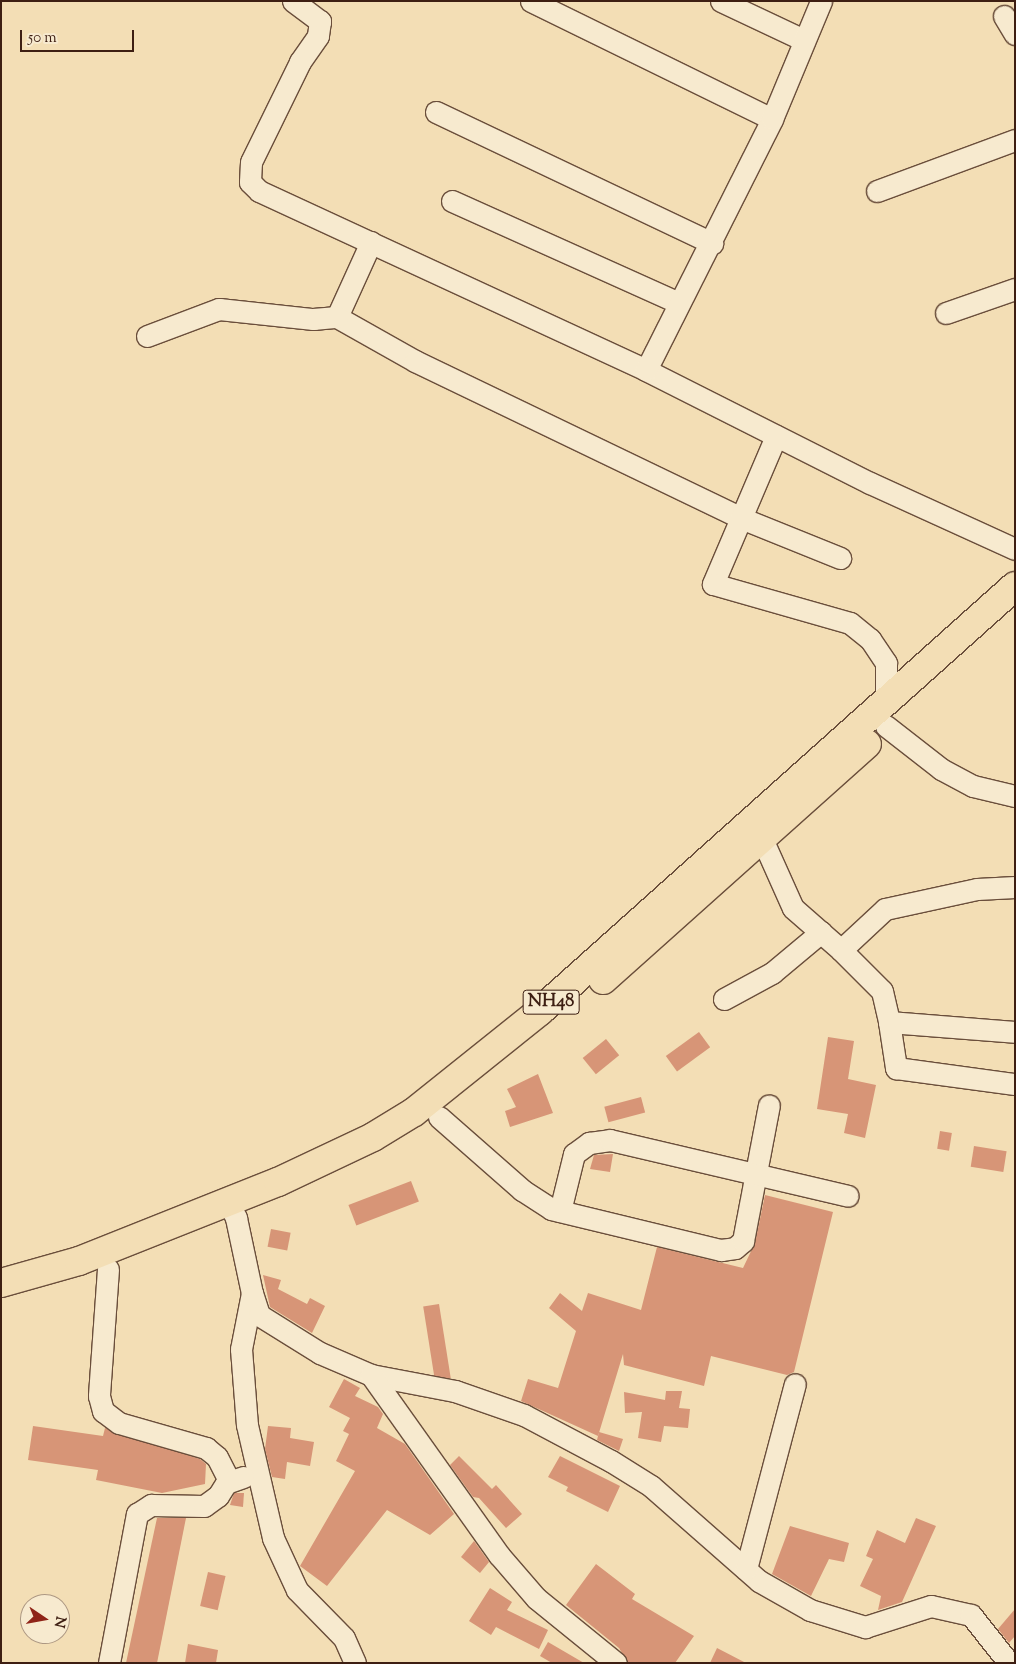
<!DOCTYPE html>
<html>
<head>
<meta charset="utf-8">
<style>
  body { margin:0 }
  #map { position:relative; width:1016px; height:1664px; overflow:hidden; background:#f3deb5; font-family:"Sorts Mill Goudy",serif }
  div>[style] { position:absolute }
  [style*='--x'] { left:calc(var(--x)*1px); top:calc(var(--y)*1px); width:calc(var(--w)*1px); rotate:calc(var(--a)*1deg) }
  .building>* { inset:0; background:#d79577; transform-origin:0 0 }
  .roads { filter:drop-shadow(1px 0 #6a4e3b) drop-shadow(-1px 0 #6a4e3b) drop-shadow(0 1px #6a4e3b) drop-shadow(0 -1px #6a4e3b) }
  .minor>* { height:21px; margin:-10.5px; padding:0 10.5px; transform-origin:10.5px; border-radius:10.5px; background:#f7eacf }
  .highway>* { height:28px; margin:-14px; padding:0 14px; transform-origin:14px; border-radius:14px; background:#f3deb5 }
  span { translate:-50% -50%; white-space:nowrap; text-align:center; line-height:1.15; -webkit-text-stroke:4px #f7eacf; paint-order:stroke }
  .shield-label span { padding:1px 4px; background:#f7eacf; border:1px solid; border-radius:4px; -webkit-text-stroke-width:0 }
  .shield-label { font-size:18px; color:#3d1e12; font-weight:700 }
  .frame { position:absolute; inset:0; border:2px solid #3d1e12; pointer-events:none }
  .north { position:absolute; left:20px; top:1594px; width:50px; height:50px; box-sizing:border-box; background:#f7eacf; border:1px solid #ad9883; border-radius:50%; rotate:102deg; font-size:14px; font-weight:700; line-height:20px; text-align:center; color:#3d1e12 }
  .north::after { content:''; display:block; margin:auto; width:18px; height:22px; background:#8f2418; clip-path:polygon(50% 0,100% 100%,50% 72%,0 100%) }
  .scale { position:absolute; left:20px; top:30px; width:114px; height:22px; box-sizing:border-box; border:2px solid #3d1e12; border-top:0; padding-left:6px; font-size:15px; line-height:18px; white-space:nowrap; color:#3d1e12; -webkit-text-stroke:4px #f7eacf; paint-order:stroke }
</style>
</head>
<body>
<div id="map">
  <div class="building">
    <div style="left:699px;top:1032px;width:19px;height:41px;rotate:54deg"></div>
    <div style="clip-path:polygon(828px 1037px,854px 1041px,848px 1079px,876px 1085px,865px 1138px,844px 1133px,848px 1114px,817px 1109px)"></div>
    <div style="left:606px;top:1039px;width:21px;height:30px;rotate:51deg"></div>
    <div style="clip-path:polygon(538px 1074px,553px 1113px,510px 1127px,505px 1111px,516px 1107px,507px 1089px)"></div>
    <div style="left:641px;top:1097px;width:16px;height:38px;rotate:75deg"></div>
    <div style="left:940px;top:1131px;width:12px;height:18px;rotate:9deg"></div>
    <div style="left:974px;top:1146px;width:33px;height:21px;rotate:9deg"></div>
    <div style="clip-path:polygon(613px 1154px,610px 1172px,590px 1169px,594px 1155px)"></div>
    <div style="left:411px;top:1181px;width:22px;height:67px;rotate:69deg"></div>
    <div style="clip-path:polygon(765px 1195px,833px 1212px,794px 1372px,787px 1375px,711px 1356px,704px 1386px,624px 1365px,623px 1354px,598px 1436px,521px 1401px,528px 1379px,558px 1388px,576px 1331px,549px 1308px,560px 1293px,582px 1311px,588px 1293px,641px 1310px,657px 1247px,743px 1268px,755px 1243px)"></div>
    <div style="left:271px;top:1229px;width:20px;height:18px;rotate:11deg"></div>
    <div style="clip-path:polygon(263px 1275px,281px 1280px,278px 1289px,307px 1304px,310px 1298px,325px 1306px,312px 1333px,270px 1307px)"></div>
    <div style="left:439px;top:1304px;width:75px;height:16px;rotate:81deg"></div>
    <div style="clip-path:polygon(344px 1379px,360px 1388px,355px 1396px,378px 1407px,383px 1414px,377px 1428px,405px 1444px,454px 1514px,430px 1535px,387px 1510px,327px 1586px,300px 1566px,355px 1471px,336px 1461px,349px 1434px,343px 1431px,350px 1418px,329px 1407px)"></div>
    <div style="clip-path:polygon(666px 1391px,682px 1391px,679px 1408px,690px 1409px,688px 1428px,664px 1426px,661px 1442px,638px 1438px,642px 1412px,625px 1413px,624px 1392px,665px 1400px)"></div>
    <div style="clip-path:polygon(33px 1426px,103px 1436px,105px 1428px,200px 1459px,206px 1464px,205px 1484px,162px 1493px,96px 1480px,98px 1470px,28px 1460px)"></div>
    <div style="clip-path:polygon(268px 1426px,291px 1428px,290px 1438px,314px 1442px,310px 1466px,287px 1462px,285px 1479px,272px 1477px,265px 1449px)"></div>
    <div style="clip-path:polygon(599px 1432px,623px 1439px,619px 1451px,597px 1440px)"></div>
    <div style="clip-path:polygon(459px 1456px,492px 1489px,496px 1485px,522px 1514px,506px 1528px,479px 1498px,473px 1497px,450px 1465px)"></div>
    <div style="clip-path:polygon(560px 1456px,620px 1486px,608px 1512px,566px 1491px,568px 1487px,548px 1477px)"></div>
    <div style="clip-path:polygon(234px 1493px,244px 1493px,243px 1507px,230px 1505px)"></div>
    <div style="clip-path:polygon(157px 1518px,186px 1518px,157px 1663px,126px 1663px)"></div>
    <div style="clip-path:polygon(916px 1518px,936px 1526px,902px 1602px,878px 1610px,881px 1596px,860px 1586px,873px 1559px,866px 1556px,877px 1530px,905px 1543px)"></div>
    <div style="clip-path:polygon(790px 1526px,849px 1543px,844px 1562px,829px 1559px,811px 1596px,772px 1574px)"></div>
    <div style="clip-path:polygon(474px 1541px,489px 1562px,480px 1573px,461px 1557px)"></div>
    <div style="clip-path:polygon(596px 1564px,635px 1594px,632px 1599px,694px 1636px,675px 1663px,628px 1663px,619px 1648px,566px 1605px)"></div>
    <div style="left:208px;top:1572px;width:18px;height:35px;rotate:13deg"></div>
    <div style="clip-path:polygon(490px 1588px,512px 1602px,507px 1610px,548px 1630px,539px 1649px,496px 1627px,491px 1635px,469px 1621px)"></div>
    <div style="clip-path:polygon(1015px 1609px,1015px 1636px,1009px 1643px,998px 1629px)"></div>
    <div style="clip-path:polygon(548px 1642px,584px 1663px,552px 1663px,540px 1656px)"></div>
    <div style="clip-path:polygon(188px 1644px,218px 1650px,216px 1663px,185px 1663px)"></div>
    <div style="clip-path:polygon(717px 1648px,746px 1663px,710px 1663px)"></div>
  </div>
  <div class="roads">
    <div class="minor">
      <div style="--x:293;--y:1;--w:34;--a:37"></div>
      <div style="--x:320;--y:21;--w:15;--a:98"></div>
      <div style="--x:318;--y:36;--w:32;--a:125"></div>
      <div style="--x:300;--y:62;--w:111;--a:116.1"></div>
      <div style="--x:251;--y:162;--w:20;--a:93"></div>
      <div style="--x:250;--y:182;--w:13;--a:45"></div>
      <div style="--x:259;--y:191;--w:426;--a:24.8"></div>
      <div style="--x:646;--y:370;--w:251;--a:26.8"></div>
      <div style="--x:870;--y:483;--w:159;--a:24.5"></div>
      <div style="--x:531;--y:1;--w:268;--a:26.1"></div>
      <div style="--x:721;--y:1;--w:92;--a:25.2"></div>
      <div style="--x:1004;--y:16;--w:21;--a:59"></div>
      <div style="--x:436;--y:112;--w:306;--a:25.4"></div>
      <div style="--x:877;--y:191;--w:147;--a:-20.3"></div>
      <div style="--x:452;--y:201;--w:247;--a:24.2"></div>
      <div style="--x:371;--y:242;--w:82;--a:114.4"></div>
      <div style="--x:337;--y:317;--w:90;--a:29.4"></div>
      <div style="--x:415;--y:361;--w:362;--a:25.7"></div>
      <div style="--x:741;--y:518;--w:107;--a:22"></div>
      <div style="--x:946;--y:313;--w:73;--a:-19.2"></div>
      <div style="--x:147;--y:336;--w:77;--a:-20.6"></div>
      <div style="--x:219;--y:309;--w:95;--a:6.1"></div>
      <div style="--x:313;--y:319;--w:24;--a:-5"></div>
      <div style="--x:646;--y:370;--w:281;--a:-63.3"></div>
      <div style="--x:772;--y:119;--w:128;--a:-67.4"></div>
      <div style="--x:776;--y:436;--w:161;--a:113.1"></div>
      <div style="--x:713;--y:584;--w:142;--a:15.9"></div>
      <div style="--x:850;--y:623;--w:26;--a:39"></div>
      <div style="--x:870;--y:639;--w:29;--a:56"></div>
      <div style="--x:886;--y:663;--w:38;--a:90"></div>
      <div style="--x:886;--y:726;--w:70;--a:38"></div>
      <div style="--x:941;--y:769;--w:36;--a:28"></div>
      <div style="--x:973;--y:786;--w:43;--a:13.4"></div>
      <div style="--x:763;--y:841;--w:73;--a:65.9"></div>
      <div style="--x:793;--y:908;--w:64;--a:41.2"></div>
      <div style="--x:841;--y:950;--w:60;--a:-43"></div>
      <div style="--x:885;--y:909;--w:94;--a:-12.3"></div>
      <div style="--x:977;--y:889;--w:38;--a:-3"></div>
      <div style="--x:841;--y:950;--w:58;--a:45"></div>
      <div style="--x:882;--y:991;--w:32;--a:77"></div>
      <div style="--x:889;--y:1022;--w:126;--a:4.5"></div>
      <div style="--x:724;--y:999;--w:55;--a:-28.4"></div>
      <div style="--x:772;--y:973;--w:64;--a:-39.9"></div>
      <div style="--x:889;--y:1022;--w:47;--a:81.3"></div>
      <div style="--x:896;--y:1068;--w:120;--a:7.7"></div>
      <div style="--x:439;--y:1117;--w:111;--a:41.3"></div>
      <div style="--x:522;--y:1190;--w:35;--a:33"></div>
      <div style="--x:551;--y:1209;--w:175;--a:13.6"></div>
      <div style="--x:721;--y:1250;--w:14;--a:-8"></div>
      <div style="--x:735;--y:1248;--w:11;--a:-41"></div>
      <div style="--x:743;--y:1241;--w:138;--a:-79.2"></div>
      <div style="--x:228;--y:1202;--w:18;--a:63"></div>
      <div style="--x:236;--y:1218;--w:77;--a:78"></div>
      <div style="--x:252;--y:1293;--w:57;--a:101.1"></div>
      <div style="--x:241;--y:1349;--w:76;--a:85.5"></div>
      <div style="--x:247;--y:1425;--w:116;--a:77"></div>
      <div style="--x:273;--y:1538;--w:57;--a:65.2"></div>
      <div style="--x:297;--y:1590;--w:67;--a:45.6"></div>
      <div style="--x:344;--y:1638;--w:27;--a:66"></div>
      <div style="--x:560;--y:1211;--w:59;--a:-76.2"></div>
      <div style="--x:574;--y:1154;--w:19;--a:-36"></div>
      <div style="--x:589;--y:1143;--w:21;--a:-8"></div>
      <div style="--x:610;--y:1140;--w:244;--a:13.2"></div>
      <div style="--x:108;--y:1269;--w:127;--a:94.1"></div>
      <div style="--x:99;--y:1396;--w:16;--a:75"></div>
      <div style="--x:103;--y:1411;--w:20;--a:37"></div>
      <div style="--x:119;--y:1423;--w:91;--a:16"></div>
      <div style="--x:206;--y:1448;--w:14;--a:39"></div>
      <div style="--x:217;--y:1457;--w:27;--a:63"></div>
      <div style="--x:252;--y:1293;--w:23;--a:72"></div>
      <div style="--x:259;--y:1315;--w:72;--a:31.9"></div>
      <div style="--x:320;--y:1353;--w:56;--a:23.3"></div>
      <div style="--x:371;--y:1375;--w:86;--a:10.8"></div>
      <div style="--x:455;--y:1391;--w:73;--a:19.2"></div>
      <div style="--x:524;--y:1415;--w:98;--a:27.9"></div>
      <div style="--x:611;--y:1461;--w:47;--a:32"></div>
      <div style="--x:651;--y:1486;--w:144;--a:41.3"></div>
      <div style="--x:759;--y:1581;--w:59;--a:29.6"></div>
      <div style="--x:810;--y:1610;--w:58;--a:17.2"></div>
      <div style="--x:865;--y:1627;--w:69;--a:-17.7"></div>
      <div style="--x:931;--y:1606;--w:41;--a:12.7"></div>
      <div style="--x:971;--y:1615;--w:61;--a:51.6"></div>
      <div style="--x:371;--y:1375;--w:221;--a:54.6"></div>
      <div style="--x:499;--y:1555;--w:57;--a:49.3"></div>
      <div style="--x:536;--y:1598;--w:103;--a:39.1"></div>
      <div style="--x:746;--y:1569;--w:191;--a:-75.2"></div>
      <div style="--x:109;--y:1663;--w:152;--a:-79.4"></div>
      <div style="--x:137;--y:1514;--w:17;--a:-33"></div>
      <div style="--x:151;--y:1505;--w:53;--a:1.1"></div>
      <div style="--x:204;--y:1506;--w:17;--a:-36"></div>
      <div style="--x:218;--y:1496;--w:15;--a:-58"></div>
      <div style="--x:226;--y:1483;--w:18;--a:-19"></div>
    </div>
    <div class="highway">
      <div style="--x:603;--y:980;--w:354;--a:-41.8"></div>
      <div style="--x:1;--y:1283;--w:81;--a:-15.8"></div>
      <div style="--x:79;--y:1261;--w:214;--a:-21.7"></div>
      <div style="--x:278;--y:1182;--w:105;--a:-25.3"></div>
      <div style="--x:373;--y:1137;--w:48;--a:-31.4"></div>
      <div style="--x:414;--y:1112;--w:161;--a:-38.7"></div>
      <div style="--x:540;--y:1011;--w:637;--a:-41.82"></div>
    </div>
  </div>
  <div class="shield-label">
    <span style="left:551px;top:1002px">NH48</span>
  </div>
  <div class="frame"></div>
  <div class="north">N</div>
  <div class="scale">50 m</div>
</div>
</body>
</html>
